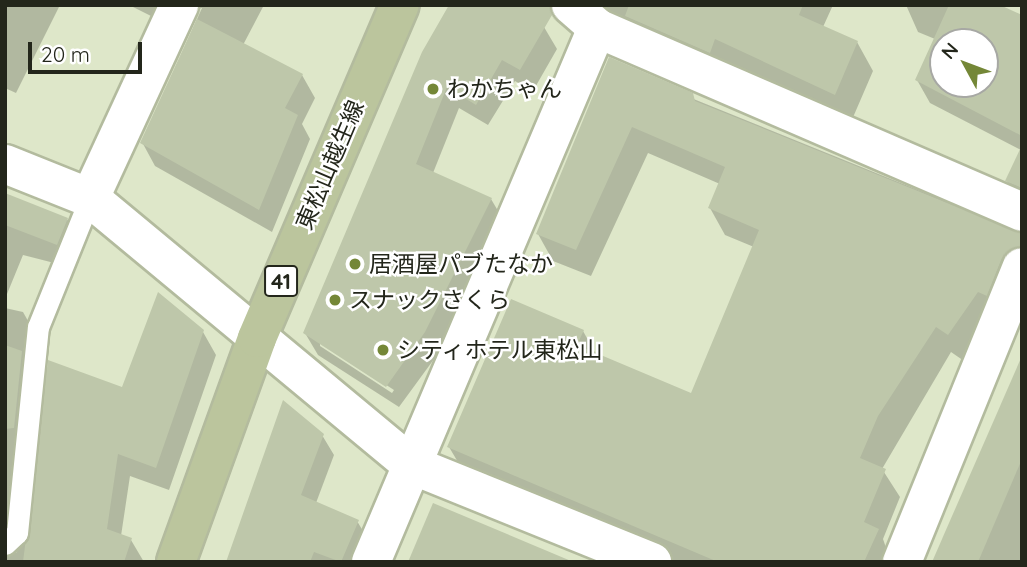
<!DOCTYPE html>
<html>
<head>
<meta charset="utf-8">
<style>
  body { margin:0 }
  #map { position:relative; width:1027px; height:567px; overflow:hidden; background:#dee7c9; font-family:Quicksand,"Noto Sans JP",sans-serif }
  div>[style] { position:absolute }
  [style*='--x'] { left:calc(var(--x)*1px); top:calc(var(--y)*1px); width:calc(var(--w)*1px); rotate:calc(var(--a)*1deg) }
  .shadow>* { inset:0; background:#0003 }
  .building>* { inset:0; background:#bec7aa }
  .roads { filter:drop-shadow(2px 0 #b3bb9e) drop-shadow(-2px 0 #b3bb9e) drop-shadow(0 2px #b3bb9e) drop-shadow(0 -2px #b3bb9e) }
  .service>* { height:21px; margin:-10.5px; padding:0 10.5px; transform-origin:10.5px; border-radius:10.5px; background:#fff }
  .minor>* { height:38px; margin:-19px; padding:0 19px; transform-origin:19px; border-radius:19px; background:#fff }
  .primary>* { height:38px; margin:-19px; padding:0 19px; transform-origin:19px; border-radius:19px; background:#bbc59d }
  .dots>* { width:19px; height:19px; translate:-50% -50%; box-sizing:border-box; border:4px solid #fff; border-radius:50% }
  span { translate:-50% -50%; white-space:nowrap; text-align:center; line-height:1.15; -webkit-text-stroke:5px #fff; paint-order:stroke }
  .shield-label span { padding:2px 5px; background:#fff; border:2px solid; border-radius:5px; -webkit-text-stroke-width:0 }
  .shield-label { font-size:21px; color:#23261b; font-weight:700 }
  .poi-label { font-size:23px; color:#23261b }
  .left { translate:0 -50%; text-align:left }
  .street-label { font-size:23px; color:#23261b }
  .frame { position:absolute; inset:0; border:7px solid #23261b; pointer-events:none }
  .north { position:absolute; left:929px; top:28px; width:70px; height:70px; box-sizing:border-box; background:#fff; border:2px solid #a7a8a4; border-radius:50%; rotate:311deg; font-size:19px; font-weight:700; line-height:28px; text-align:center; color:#23261b }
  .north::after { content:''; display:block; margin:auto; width:24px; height:32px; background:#748737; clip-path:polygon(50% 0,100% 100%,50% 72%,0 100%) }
  .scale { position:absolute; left:28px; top:42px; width:114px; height:32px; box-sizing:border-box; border:4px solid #23261b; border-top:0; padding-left:9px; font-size:21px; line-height:24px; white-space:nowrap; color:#23261b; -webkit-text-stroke:5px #fff; paint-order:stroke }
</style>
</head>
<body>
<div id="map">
  <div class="shadow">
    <div style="clip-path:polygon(5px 5px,60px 5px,16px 93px,5px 88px)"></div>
    <div style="clip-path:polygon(129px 5px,264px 5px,243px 45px,302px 75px,315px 98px,302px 124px,310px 139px,272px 232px,155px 166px,142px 142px,202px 8px,180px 10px,169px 25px)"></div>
    <div style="clip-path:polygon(590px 5px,833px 5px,823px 27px,857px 42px,873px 71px,851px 122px)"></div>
    <div style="clip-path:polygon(evenodd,906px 5px,992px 5px,1022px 18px,1022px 204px,1007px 181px,1021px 150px,930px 103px,917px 80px,935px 39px,918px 32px,906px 5px,943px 42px,985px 42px,985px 84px,943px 84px,943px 42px)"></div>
    <div style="clip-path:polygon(evenodd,544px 27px,557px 49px,533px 91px,515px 81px,488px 125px,459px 108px,433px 173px,491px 199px,504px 221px,437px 355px,399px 407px,318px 355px,305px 333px,424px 53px,544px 27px,320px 342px,394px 390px,392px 393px,320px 346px,320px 342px)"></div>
    <div style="clip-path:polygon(607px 64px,1022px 232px,1022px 282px,964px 361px,951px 352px,882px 469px,900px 497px,883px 539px,891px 562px,667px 562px,465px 474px,449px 447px,583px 331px,597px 356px,691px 396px,754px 247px,725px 235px,710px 208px,720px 184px,648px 153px,591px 276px,553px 261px,538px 234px)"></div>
    <div style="clip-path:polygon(5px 195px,67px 219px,80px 242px,70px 267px,23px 255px,5px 299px)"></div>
    <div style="clip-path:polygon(5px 308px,23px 312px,36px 335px,17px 545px,5px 525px)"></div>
    <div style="clip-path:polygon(203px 332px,216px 355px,169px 490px,130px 476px,121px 536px,131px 540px,144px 562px,5px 562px,5px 532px,16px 553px,123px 389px)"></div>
    <div style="clip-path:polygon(1022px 359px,1022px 562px,953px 562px,942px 542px)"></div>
    <div style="clip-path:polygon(322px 435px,334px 455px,316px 503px,357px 521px,369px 541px,360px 562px,227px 562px)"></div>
  </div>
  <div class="building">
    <div style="clip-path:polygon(449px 5px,550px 5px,552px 15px,520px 70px,502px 60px,476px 105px,447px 87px,416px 164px,492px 198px,425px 332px,386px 387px,303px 333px,422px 52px)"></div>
    <div style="clip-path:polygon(629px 5px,803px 5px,799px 15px,858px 41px,835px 95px,715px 39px,710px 53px,625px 16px)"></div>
    <div style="clip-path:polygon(evenodd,949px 5px,1000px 5px,1022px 15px,1022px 136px,915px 80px,949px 5px,943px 42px,985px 42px,985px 84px,943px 84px,943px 42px)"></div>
    <div style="clip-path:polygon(197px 19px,303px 74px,285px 108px,298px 115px,259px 210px,140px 143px)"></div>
    <div style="clip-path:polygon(609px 57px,693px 93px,695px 101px,1022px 233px,1022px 246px,1002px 258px,987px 296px,978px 292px,948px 335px,936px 327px,878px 416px,860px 458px,886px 469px,864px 522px,879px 529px,864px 562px,718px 562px,447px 447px,511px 299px,584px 330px,577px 345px,691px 393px,759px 230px,708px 208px,725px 167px,632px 127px,576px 250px,536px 234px)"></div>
    <div style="clip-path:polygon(1022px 145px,1022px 188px,1005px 181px)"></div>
    <div style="clip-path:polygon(5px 193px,68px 218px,57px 245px,5px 225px)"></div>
    <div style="clip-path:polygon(158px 292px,204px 330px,156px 468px,118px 454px,107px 529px,132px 538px,124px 562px,23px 562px,48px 360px,122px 387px)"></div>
    <div style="clip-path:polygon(5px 345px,22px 351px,14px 428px,5px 429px)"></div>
    <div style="clip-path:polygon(1021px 358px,1022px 459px,978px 562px,932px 562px)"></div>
    <div style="clip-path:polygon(283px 400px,324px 434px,301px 495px,359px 520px,341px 562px,314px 552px,310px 562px,226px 562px)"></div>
    <div style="clip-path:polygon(433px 503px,571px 561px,571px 562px,408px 562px)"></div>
  </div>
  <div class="roads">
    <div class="service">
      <div style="--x:5;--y:544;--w:16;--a:-43"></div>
      <div style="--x:17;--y:533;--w:207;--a:-84.2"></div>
      <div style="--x:38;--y:327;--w:139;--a:-68"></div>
    </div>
    <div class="minor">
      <div style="--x:571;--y:5;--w:35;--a:41"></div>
      <div style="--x:597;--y:28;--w:463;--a:23.4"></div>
      <div style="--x:5;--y:164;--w:92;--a:21.8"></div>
      <div style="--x:90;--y:198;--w:418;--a:39.7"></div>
      <div style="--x:412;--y:465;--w:259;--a:22"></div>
      <div style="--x:90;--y:198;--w:213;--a:-65.2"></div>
      <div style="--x:371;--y:562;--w:580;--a:-67.06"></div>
      <div style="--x:902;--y:562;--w:318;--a:-67.9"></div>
    </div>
    <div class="primary">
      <div style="--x:176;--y:562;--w:238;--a:-70.1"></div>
      <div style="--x:257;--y:338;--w:362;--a:-66.8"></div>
    </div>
  </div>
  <div class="dots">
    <div style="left:433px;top:89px;background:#748737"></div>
    <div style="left:355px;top:264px;background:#748737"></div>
    <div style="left:335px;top:300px;background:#748737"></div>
    <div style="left:383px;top:350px;background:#748737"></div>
  </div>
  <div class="shield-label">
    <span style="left:281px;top:281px">41</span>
  </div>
  <div class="poi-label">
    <span class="left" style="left:447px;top:89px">わかちゃん</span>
    <span class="left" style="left:369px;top:264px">居酒屋パブたなか</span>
    <span class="left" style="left:349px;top:300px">スナックさくら</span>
    <span class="left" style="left:397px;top:350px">シティホテル東松山</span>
  </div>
  <div class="street-label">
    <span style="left:330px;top:165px;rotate:-67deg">東松山越生線</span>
  </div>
  <div class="frame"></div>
  <div class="north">N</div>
  <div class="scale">20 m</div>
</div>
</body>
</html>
